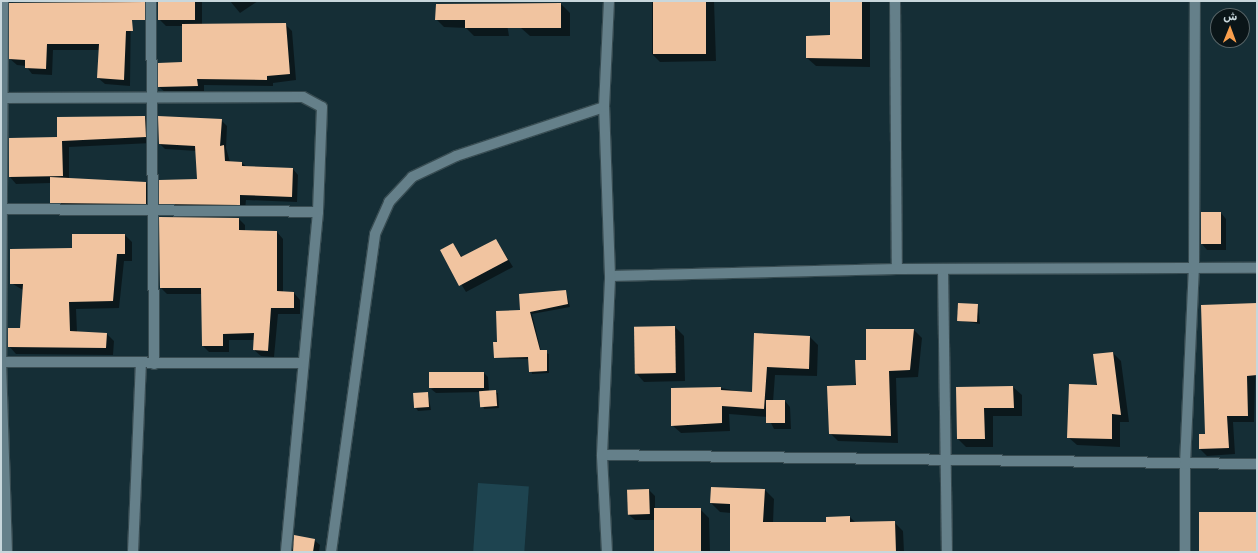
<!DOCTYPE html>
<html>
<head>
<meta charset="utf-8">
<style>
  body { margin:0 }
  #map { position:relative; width:1258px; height:553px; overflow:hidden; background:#152e36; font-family:Rubik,"Noto Naskh Arabic",sans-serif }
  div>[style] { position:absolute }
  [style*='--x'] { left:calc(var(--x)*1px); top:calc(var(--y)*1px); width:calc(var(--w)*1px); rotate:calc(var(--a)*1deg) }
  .green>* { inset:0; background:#1e4450; transform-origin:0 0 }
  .shadow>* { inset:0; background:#0007; transform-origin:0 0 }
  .building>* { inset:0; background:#f1c4a0; transform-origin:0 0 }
  .roads { filter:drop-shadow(1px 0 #384c52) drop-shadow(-1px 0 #384c52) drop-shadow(0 1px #384c52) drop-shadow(0 -1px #384c52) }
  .minor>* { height:10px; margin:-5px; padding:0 5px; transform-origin:5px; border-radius:5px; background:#65808a }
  span { translate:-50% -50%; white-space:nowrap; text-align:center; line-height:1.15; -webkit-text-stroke:4px #0a1518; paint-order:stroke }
  .frame { position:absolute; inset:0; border:2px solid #c8d7dc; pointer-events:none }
  .north { position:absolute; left:1210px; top:8px; width:40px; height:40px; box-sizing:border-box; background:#0a1518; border:1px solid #566366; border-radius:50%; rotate:1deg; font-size:11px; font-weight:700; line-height:16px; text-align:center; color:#c8d7dc }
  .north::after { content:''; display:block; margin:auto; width:14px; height:18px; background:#f99f4d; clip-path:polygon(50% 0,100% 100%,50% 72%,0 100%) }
</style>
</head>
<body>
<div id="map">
  <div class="green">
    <div style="left:478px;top:483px;width:51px;height:69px;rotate:4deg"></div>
  </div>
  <div class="shadow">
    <div style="clip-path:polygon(104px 1px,131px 1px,130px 86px,105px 84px,98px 78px,100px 50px,53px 50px,52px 75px,32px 74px,26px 66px,17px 65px,10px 59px)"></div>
    <div style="clip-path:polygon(158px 1px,202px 1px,202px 25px,285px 24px,292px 31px,296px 80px,273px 83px,273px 86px,204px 85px,204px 93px,166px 93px,159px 87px,183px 63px,183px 26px,166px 26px,159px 19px)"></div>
    <div style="clip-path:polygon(230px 1px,258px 1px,240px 13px)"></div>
    <div style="clip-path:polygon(652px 1px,714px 1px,716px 61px,660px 62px,652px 54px)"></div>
    <div style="clip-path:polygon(831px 1px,870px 1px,870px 67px,816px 66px,807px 58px,831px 36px)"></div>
    <div style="clip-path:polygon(521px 4px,561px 4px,570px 13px,570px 36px,530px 36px,521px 28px)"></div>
    <div style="clip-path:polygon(505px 12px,509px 36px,474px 36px,466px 28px,444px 27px,436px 19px)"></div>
    <div style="clip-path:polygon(145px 117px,152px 124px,152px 143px,69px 147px,69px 179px,146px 183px,150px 187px,150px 208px,55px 207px,51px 203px,51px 183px,16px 184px,10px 177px,10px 139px,58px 138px)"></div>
    <div style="clip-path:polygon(221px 120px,227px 126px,226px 148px,230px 162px,242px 163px,247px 167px,293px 169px,298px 175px,297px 202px,246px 200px,245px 210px,166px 209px,160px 204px,198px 180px,197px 151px,165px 149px,160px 144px)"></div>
    <div style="clip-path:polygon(1202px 213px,1221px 213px,1226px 219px,1226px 250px,1207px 250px,1202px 244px)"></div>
    <div style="clip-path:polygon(239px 219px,245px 225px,245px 231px,277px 232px,283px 239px,283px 293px,294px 293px,300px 300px,300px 314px,278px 314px,274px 357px,261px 356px,254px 350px,255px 340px,229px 340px,229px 352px,209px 352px,203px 346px,202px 294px,167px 294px,161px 288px)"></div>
    <div style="clip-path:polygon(125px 235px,132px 242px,132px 261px,124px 261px,119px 308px,76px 309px,77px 332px,107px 334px,114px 341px,113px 355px,16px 354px,9px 346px,20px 329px,23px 290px,11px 283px,73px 249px)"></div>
    <div style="clip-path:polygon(496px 240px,513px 267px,466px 292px,441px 251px,453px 245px,463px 258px)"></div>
    <div style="clip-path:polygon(566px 291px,570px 307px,532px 314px,541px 351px,549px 354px,549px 373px,532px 374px,529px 359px,495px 358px,498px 343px,521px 311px)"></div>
    <div style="clip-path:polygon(978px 305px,980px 324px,957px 320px)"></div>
    <div style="clip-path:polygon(1257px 306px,1254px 422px,1233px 422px,1235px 454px,1207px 456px,1200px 449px)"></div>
    <div style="clip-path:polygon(675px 327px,684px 336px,685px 381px,644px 382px,636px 373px)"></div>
    <div style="clip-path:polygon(914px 330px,922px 338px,918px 377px,896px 378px,898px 443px,838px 441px,830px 433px,867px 361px)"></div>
    <div style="clip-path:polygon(755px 334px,810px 337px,818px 345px,817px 376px,775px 375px,773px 402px,785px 401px,790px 407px,791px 429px,774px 429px,768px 417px,729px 414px,730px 431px,681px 433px,672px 425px,721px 388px,753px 394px)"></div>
    <div style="clip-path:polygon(1113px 353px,1121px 361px,1129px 422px,1120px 422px,1120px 447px,1077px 445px,1068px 437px)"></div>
    <div style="clip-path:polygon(484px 373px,488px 377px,489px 391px,498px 393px,499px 408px,484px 409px,481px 392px,436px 393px,431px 389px)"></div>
    <div style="clip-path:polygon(1013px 387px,1022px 395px,1022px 416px,993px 416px,993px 447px,966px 447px,958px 439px,957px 388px)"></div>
    <div style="clip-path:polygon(428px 393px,431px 410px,418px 411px,416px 408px)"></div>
    <div style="clip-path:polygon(649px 490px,655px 496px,655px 509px,700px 509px,709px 518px,710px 552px,656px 552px,655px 520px,635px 520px,629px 515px)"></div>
    <div style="clip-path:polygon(765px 490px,774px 499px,773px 523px,828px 523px,850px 517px,856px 523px,894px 522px,903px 531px,904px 552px,731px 552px,731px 513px,720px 512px,711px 503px)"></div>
    <div style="left:1257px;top:513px;width:39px;height:57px;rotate:90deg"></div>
    <div style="clip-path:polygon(295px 536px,314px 540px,320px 545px,319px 552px,292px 552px)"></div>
  </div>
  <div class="building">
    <div style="left:158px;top:1px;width:37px;height:19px"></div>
    <div style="left:653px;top:1px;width:53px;height:53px"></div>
    <div style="clip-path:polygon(830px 1px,862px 1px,862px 59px,806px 58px,806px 36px,830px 35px)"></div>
    <div style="clip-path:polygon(145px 2px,145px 20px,132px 20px,133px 31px,126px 31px,124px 80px,97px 78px,99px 44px,47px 44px,46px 69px,25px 68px,25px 60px,9px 59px,9px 3px)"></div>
    <div style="clip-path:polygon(561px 3px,561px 28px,465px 28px,465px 20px,435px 20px,436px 4px)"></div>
    <div style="clip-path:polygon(286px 23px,290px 74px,267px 76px,267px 80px,197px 79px,198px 86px,158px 87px,158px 63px,182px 62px,182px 24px)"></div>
    <div style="clip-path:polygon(145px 116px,146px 137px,62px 141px,63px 176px,9px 177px,9px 138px,57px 137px,57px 117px)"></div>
    <div style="clip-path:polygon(158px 116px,222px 119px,220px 146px,224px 145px,225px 161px,242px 162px,242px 166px,293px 168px,292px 197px,240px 195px,240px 205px,159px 204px,159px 180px,197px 179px,195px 146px,159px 144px)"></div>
    <div style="clip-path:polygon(50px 177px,146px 182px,146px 204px,50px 203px)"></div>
    <div style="left:1201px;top:212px;width:20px;height:32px"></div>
    <div style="clip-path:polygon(159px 217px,239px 218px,239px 230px,277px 231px,277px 291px,294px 292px,294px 308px,271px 308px,268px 351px,253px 350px,254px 333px,223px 334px,223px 346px,202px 346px,201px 288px,160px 288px)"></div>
    <div style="clip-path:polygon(72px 234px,125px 234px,125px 254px,117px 254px,113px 301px,69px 302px,70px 331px,107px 333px,106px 348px,8px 347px,8px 328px,20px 328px,23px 284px,10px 284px,10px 249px,72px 248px)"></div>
    <div style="clip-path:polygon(496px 239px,508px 260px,459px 286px,440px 250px,453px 243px,461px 257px)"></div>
    <div style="clip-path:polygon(566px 290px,568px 304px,530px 312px,540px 350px,547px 350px,547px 371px,529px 372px,528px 357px,494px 358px,493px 342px,497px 342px,496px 311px,520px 310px,519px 294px)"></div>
    <div style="left:958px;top:303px;width:20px;height:18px;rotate:3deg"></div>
    <div style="clip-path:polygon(1257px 303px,1257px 375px,1247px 376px,1248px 416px,1227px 416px,1229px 448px,1199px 449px,1199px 434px,1205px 434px,1201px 305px)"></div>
    <div style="left:675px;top:326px;width:47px;height:41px;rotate:89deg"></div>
    <div style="clip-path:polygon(866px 329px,914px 329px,910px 370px,889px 371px,891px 436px,829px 434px,827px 386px,856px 385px,855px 360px,866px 360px)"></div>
    <div style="clip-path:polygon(754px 333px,810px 336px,809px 369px,767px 367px,764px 409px,722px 406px,722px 423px,671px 426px,671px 388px,721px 387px,721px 390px,752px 392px)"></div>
    <div style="clip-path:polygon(1113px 352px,1121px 415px,1112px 414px,1112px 439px,1067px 438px,1069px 384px,1097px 385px,1093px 354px)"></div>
    <div style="left:484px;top:372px;width:16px;height:55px;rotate:90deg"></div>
    <div style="clip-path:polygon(1013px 386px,1014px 408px,984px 408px,985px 439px,957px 439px,956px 387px)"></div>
    <div style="left:496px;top:390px;width:16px;height:17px;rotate:86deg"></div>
    <div style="left:428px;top:392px;width:15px;height:15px;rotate:86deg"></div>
    <div style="left:785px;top:400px;width:23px;height:19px;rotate:90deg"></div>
    <div style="clip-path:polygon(711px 487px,765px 489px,763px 522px,826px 522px,826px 517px,850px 516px,850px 522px,895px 521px,896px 552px,730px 552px,730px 504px,710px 503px)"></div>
    <div style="left:649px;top:489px;width:25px;height:22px;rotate:88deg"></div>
    <div style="left:654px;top:508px;width:47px;height:44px"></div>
    <div style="left:1256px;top:512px;width:40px;height:57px;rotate:90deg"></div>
    <div style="clip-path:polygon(294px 535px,315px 539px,313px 552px,293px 552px)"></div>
  </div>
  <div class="roads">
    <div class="minor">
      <div style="--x:3;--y:1;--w:361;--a:90.3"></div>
      <div style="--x:1;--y:362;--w:190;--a:88.2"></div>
      <div style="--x:151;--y:1;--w:363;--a:89.5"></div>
      <div style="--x:895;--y:1;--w:268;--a:89.6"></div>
      <div style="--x:1;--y:98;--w:302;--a:-0.2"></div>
      <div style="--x:303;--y:97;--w:21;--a:28"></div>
      <div style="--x:322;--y:107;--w:105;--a:92.2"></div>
      <div style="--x:318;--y:212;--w:342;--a:95.4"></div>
      <div style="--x:1;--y:209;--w:317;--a:0.5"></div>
      <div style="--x:943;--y:269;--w:283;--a:89.2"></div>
      <div style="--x:610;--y:276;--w:287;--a:-1.4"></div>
      <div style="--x:897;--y:269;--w:360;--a:-0.2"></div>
      <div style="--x:1;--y:362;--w:302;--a:0.2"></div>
      <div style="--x:602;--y:455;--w:655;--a:0.79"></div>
      <div style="--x:133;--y:552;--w:188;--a:-87.6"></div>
      <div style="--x:331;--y:552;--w:321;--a:-82.1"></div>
      <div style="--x:375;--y:234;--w:35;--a:-66"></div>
      <div style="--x:389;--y:202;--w:34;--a:-47"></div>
      <div style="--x:412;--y:177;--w:49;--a:-25.5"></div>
      <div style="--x:456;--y:156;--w:156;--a:-18.3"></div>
      <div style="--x:607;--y:552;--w:97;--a:-93"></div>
      <div style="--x:602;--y:455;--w:179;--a:-87.4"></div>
      <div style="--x:610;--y:276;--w:169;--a:-92"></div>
      <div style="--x:604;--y:107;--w:106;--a:-87.3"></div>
      <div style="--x:1185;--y:552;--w:88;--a:-90"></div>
      <div style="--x:1185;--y:464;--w:195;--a:-87.4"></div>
      <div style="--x:1194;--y:269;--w:268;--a:-89.8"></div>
    </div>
  </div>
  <div class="frame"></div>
  <div class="north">ش</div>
</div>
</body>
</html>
